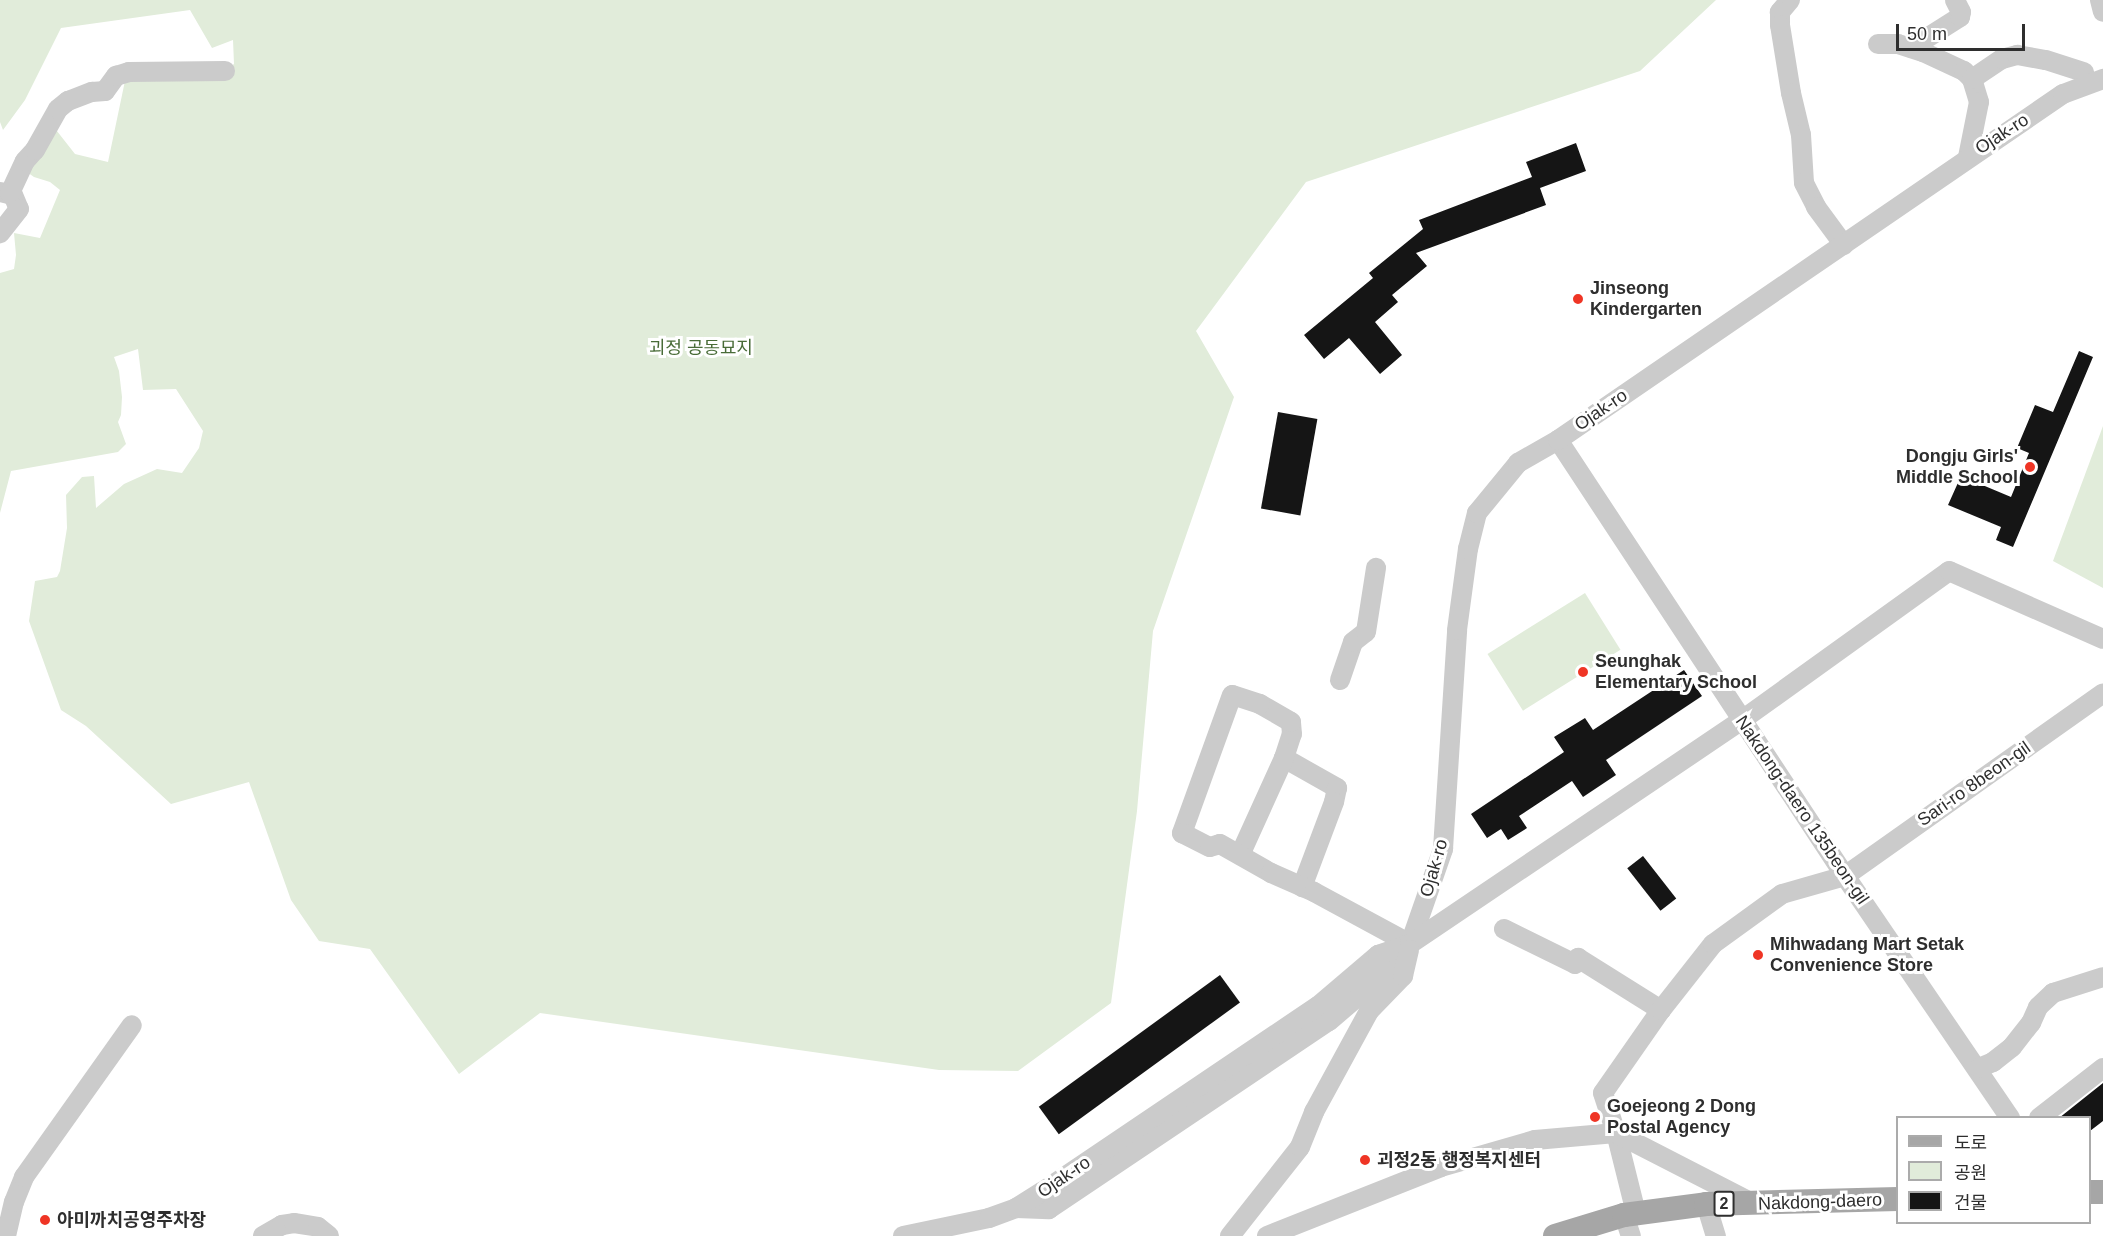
<!DOCTYPE html>
<html>
<head>
<meta charset="utf-8">
<style>
  body { margin:0 }
  #map { position:relative; width:2103px; height:1236px; overflow:hidden; background:#fff; font-family:Arial,"Noto Sans KR",sans-serif }
  div>[style] { position:absolute }
  [style*='--x'] { left:calc(var(--x)*1px); top:calc(var(--y)*1px); width:calc(var(--w)*1px); rotate:calc(var(--a)*1deg) }
  .green>* { inset:0; background:#e1ecda; transform-origin:0 0 }
  .building>* { inset:0; background:#151515; transform-origin:0 0 }
  .minor>* { height:20px; margin:-10px; padding:0 10px; transform-origin:10px; border-radius:10px; background:#cbcbcb }
  .major>* { height:24px; margin:-12px; padding:0 12px; transform-origin:12px; border-radius:12px; background:#a6a6a6 }
  .dots>* { width:16px; height:16px; translate:-50% -50%; box-sizing:border-box; border:3px solid #fff; border-radius:50% }
  span { translate:-50% -50%; white-space:nowrap; text-align:center; line-height:1.15; -webkit-text-stroke:6px #fff; paint-order:stroke }
  .shield-label span { padding:2px 4px; background:#fff; border:2px solid; border-radius:4px; -webkit-text-stroke-width:0 }
  .shield-label { font-size:16px; color:#2e2e2e; font-weight:700 }
  .street-label { font-size:18px; color:#2e2e2e }
  .poi-label { font-size:18px; color:#2e2e2e; font-weight:700 }
  .left { translate:0 -50%; text-align:left }
  .right { translate:-100% -50%; text-align:right }
  .park-label { font-size:18px; color:#496c38 }
  .legend { position:absolute; left:1896px; top:1116px; width:195px; height:108px; box-sizing:border-box; background:#fff; border:2px solid #ababab; margin:0; padding:8px 10px; list-style:none; font-size:18px; color:#2e2e2e }
  .legend li { display:flex; align-items:center; gap:12px; height:30px }
  .legend b { width:30px; border:2px solid #ababab }
  .scale { position:absolute; left:1896px; top:24px; width:129px; height:27px; box-sizing:border-box; border:3px solid #2e2e2e; border-top:0; padding-left:8px; font-size:18px; line-height:21px; white-space:nowrap; color:#2e2e2e; -webkit-text-stroke:4px #fff; paint-order:stroke }
</style>
</head>
<body>
<div id="map">
  <div class="green">
    <div style="clip-path:polygon(0 0,1716px 0,1640px 71px,1306px 182px,1196px 331px,1234px 397px,1153px 631px,1137px 811px,1111px 1003px,1018px 1071px,939px 1070px,540px 1013px,459px 1074px,370px 949px,319px 941px,291px 900px,249px 782px,171px 804px,86px 726px,61px 710px,29px 621px,35px 581px,57px 577px,60px 571px,67px 528px,66px 495px,82px 477px,94px 476px,96px 508px,124px 484px,157px 469px,182px 473px,199px 448px,203px 431px,176px 389px,143px 390px,138px 349px,114px 357px,119px 371px,122px 397px,121px 415px,118px 422px,126px 444px,118px 452px,11px 471px,0 513px,0 273px,14px 269px,16px 255px,14px 233px,40px 238px,60px 190px,50px 182px,34px 177px,24px 170px,53px 126px,75px 154px,108px 162px,126px 76px,218px 76px,234px 64px,233px 40px,212px 48px,190px 10px,61px 28px,25px 100px,3px 130px,0 122px)"></div>
    <div style="clip-path:polygon(2103px 426px,2103px 588px,2053px 561px)"></div>
    <div style="left:1585px;top:593px;width:67px;height:115px;rotate:58deg"></div>
  </div>
  <div class="building">
    <div style="clip-path:polygon(1576px 143px,1586px 171px,1540px 188px,1546px 205px,1416px 253px,1427px 266px,1392px 295px,1398px 302px,1375px 322px,1402px 355px,1380px 374px,1349px 338px,1324px 359px,1304px 335px,1373px 278px,1369px 273px,1423px 229px,1419px 220px,1532px 177px,1526px 162px)"></div>
    <div style="clip-path:polygon(2079px 351px,2093px 357px,2013px 547px,1996px 540px,2001px 527px,1948px 505px,1961px 476px,2011px 497px,2029px 453px,2017px 448px,2035px 405px,2053px 412px)"></div>
    <div style="left:1278px;top:412px;width:40px;height:98px;rotate:10deg"></div>
    <div style="clip-path:polygon(1684px 670px,1702px 696px,1606px 760px,1616px 775px,1583px 797px,1572px 781px,1519px 816px,1527px 828px,1508px 840px,1501px 829px,1487px 838px,1471px 814px,1564px 752px,1554px 737px,1585px 718px,1593px 730px)"></div>
    <div style="left:1643px;top:856px;width:54px;height:20px;rotate:52deg"></div>
    <div style="left:1220px;top:975px;width:34px;height:224px;rotate:54deg"></div>
    <div style="clip-path:polygon(2103px 1083px,2103px 1121px,2090px 1131px,2090px 1118px,2059px 1118px)"></div>
  </div>
  <div class="minor">
    <div style="--x:1790;--y:0;--w:16;--a:130"></div>
    <div style="--x:1780;--y:12;--w:13;--a:90"></div>
    <div style="--x:1780;--y:25;--w:69;--a:80.8"></div>
    <div style="--x:1791;--y:93;--w:43;--a:76.6"></div>
    <div style="--x:1801;--y:135;--w:48;--a:86.4"></div>
    <div style="--x:1804;--y:183;--w:27;--a:63"></div>
    <div style="--x:1816;--y:207;--w:47;--a:53.6"></div>
    <div style="--x:2100;--y:0;--w:12;--a:76"></div>
    <div style="--x:1878;--y:44;--w:20;--a:0"></div>
    <div style="--x:1898;--y:44;--w:26;--a:18"></div>
    <div style="--x:1923;--y:52;--w:45;--a:24.9"></div>
    <div style="--x:1964;--y:71;--w:11;--a:45"></div>
    <div style="--x:1972;--y:79;--w:24;--a:73"></div>
    <div style="--x:1979;--y:102;--w:56;--a:101.3"></div>
    <div style="--x:1911;--y:48;--w:58;--a:-32.3"></div>
    <div style="--x:1960;--y:17;--w:5;--a:-79"></div>
    <div style="--x:1961;--y:12;--w:13;--a:-117"></div>
    <div style="--x:1972;--y:79;--w:36;--a:-34"></div>
    <div style="--x:2002;--y:59;--w:16;--a:-15"></div>
    <div style="--x:2017;--y:55;--w:29;--a:10"></div>
    <div style="--x:2046;--y:60;--w:40;--a:18"></div>
    <div style="--x:0;--y:192;--w:13;--a:13"></div>
    <div style="--x:13;--y:195;--w:15;--a:67"></div>
    <div style="--x:19;--y:209;--w:31;--a:128"></div>
    <div style="--x:10;--y:193;--w:35;--a:-65"></div>
    <div style="--x:25;--y:161;--w:15;--a:-48"></div>
    <div style="--x:35;--y:150;--w:47;--a:-60.7"></div>
    <div style="--x:58;--y:109;--w:13;--a:-39"></div>
    <div style="--x:68;--y:101;--w:26;--a:-21"></div>
    <div style="--x:92;--y:92;--w:13;--a:-4"></div>
    <div style="--x:105;--y:91;--w:19;--a:-54"></div>
    <div style="--x:116;--y:76;--w:14;--a:-17"></div>
    <div style="--x:129;--y:72;--w:96;--a:-0.6"></div>
    <div style="--x:1558;--y:440;--w:522;--a:56.64"></div>
    <div style="--x:1845;--y:876;--w:293;--a:55.7"></div>
    <div style="--x:1340;--y:680;--w:40;--a:-71.1"></div>
    <div style="--x:1353;--y:642;--w:16;--a:-38"></div>
    <div style="--x:1366;--y:632;--w:65;--a:-81.1"></div>
    <div style="--x:1284;--y:758;--w:61;--a:29.5"></div>
    <div style="--x:1337;--y:788;--w:14;--a:102"></div>
    <div style="--x:1334;--y:802;--w:91;--a:110.6"></div>
    <div style="--x:1240;--y:855;--w:107;--a:-65.6"></div>
    <div style="--x:1284;--y:758;--w:25;--a:-72"></div>
    <div style="--x:1292;--y:734;--w:12;--a:-95"></div>
    <div style="--x:1291;--y:722;--w:36;--a:-150"></div>
    <div style="--x:1260;--y:704;--w:29;--a:-162"></div>
    <div style="--x:1232;--y:695;--w:147;--a:109.9"></div>
    <div style="--x:1182;--y:833;--w:31;--a:27"></div>
    <div style="--x:1210;--y:847;--w:10;--a:-17"></div>
    <div style="--x:1220;--y:844;--w:59;--a:29.6"></div>
    <div style="--x:1271;--y:873;--w:47;--a:23.8"></div>
    <div style="--x:1314;--y:892;--w:109;--a:28.4"></div>
    <div style="--x:1504;--y:929;--w:79;--a:26.2"></div>
    <div style="--x:1575;--y:964;--w:7;--a:-63"></div>
    <div style="--x:1578;--y:958;--w:98;--a:32.1"></div>
    <div style="--x:1979;--y:1068;--w:15;--a:-23"></div>
    <div style="--x:1993;--y:1062;--w:24;--a:-38"></div>
    <div style="--x:2012;--y:1047;--w:31;--a:-52"></div>
    <div style="--x:2031;--y:1023;--w:17;--a:-66"></div>
    <div style="--x:2038;--y:1007;--w:21;--a:-43"></div>
    <div style="--x:2053;--y:993;--w:52;--a:-17.7"></div>
    <div style="--x:2039;--y:1118;--w:81;--a:-38"></div>
    <div style="--x:1706;--y:1204;--w:34;--a:73"></div>
    <div style="--x:1016;--y:1208;--w:33;--a:2"></div>
    <div style="--x:1049;--y:1209;--w:337;--a:-33.9"></div>
    <div style="--x:1329;--y:1021;--w:87;--a:-40.3"></div>
    <div style="--x:1395;--y:965;--w:26;--a:-54"></div>
    <div style="--x:1410;--y:944;--w:101;--a:-70.8"></div>
    <div style="--x:1443;--y:849;--w:219;--a:-86.3"></div>
    <div style="--x:1457;--y:630;--w:82;--a:-82.3"></div>
    <div style="--x:1468;--y:549;--w:37;--a:-76"></div>
    <div style="--x:1477;--y:513;--w:65;--a:-50.6"></div>
    <div style="--x:1518;--y:463;--w:46;--a:-29.9"></div>
    <div style="--x:1558;--y:440;--w:612;--a:-34.42"></div>
    <div style="--x:2063;--y:94;--w:43;--a:-20.6"></div>
    <div style="--x:1636;--y:1213;--w:82;--a:-104"></div>
    <div style="--x:1616;--y:1133;--w:42;--a:-108"></div>
    <div style="--x:1603;--y:1093;--w:101;--a:-55.1"></div>
    <div style="--x:1661;--y:1010;--w:84;--a:-51.8"></div>
    <div style="--x:1713;--y:944;--w:85;--a:-35.9"></div>
    <div style="--x:1782;--y:894;--w:66;--a:-15.9"></div>
    <div style="--x:1845;--y:876;--w:316;--a:-35.3"></div>
    <div style="--x:1624;--y:1215;--w:22;--a:72"></div>
    <div style="--x:6;--y:1236;--w:35;--a:-77"></div>
    <div style="--x:14;--y:1202;--w:27;--a:-68"></div>
    <div style="--x:24;--y:1177;--w:186;--a:-54.6"></div>
    <div style="--x:263;--y:1236;--w:22;--a:-30"></div>
    <div style="--x:282;--y:1225;--w:12;--a:-9"></div>
    <div style="--x:294;--y:1223;--w:24;--a:9"></div>
    <div style="--x:318;--y:1227;--w:14;--a:39"></div>
    <div style="--x:903;--y:1236;--w:88;--a:-11.8"></div>
    <div style="--x:989;--y:1218;--w:29;--a:-20"></div>
    <div style="--x:1016;--y:1208;--w:31;--a:-32"></div>
    <div style="--x:1042;--y:1192;--w:333;--a:-34"></div>
    <div style="--x:1318;--y:1006;--w:79;--a:-40.4"></div>
    <div style="--x:1378;--y:955;--w:34;--a:-19"></div>
    <div style="--x:1410;--y:944;--w:400;--a:-34"></div>
    <div style="--x:1742;--y:720;--w:255;--a:-35.7"></div>
    <div style="--x:1949;--y:571;--w:168;--a:23.8"></div>
    <div style="--x:1230;--y:1236;--w:113;--a:-51.8"></div>
    <div style="--x:1300;--y:1147;--w:38;--a:-68"></div>
    <div style="--x:1314;--y:1112;--w:115;--a:-61.4"></div>
    <div style="--x:1369;--y:1011;--w:49;--a:-45.8"></div>
    <div style="--x:1403;--y:976;--w:27;--a:-77"></div>
    <div style="--x:1267;--y:1236;--w:187;--a:-21.6"></div>
    <div style="--x:1441;--y:1167;--w:98;--a:-16"></div>
    <div style="--x:1535;--y:1140;--w:81;--a:-4.9"></div>
    <div style="--x:1616;--y:1133;--w:153;--a:27.2"></div>
  </div>
  <div class="major">
    <div style="--x:2090;--y:1192;--w:13;--a:0"></div>
    <div style="--x:1555;--y:1236;--w:72;--a:-16.9"></div>
    <div style="--x:1624;--y:1215;--w:83;--a:-7.6"></div>
    <div style="--x:1706;--y:1204;--w:192;--a:-1.5"></div>
  </div>
  <div class="dots">
    <div style="left:1578px;top:299px;background:#ef3525"></div>
    <div style="left:2030px;top:467px;background:#ef3525"></div>
    <div style="left:1583px;top:672px;background:#ef3525"></div>
    <div style="left:1758px;top:955px;background:#ef3525"></div>
    <div style="left:1595px;top:1117px;background:#ef3525"></div>
    <div style="left:1365px;top:1160px;background:#ef3525"></div>
    <div style="left:45px;top:1220px;background:#ef3525"></div>
  </div>
  <div class="shield-label">
    <span style="left:1724px;top:1204px">2</span>
  </div>
  <div class="street-label">
    <span style="left:2002px;top:134px;rotate:-33deg">Ojak-ro</span>
    <span style="left:1601px;top:410px;rotate:-34deg">Ojak-ro</span>
    <span style="left:1974px;top:784px;rotate:-35deg">Sari-ro 8beon-gil</span>
    <span style="left:1802px;top:810px;rotate:56deg">Nakdong-daero 135beon-gil</span>
    <span style="left:1434px;top:868px;rotate:-74deg">Ojak-ro</span>
    <span style="left:1064px;top:1177px;rotate:-34deg">Ojak-ro</span>
    <span style="left:1820px;top:1202px;rotate:-2deg">Nakdong-daero</span>
  </div>
  <div class="poi-label">
    <span class="left" style="left:1590px;top:299px">Jinseong<br>Kindergarten</span>
    <span class="right" style="left:2018px;top:467px">Dongju Girls'<br>Middle School</span>
    <span class="left" style="left:1595px;top:672px">Seunghak<br>Elementary School</span>
    <span class="left" style="left:1770px;top:955px">Mihwadang Mart Setak<br>Convenience Store</span>
    <span class="left" style="left:1607px;top:1117px">Goejeong 2 Dong<br>Postal Agency</span>
    <span class="left" style="left:1377px;top:1160px">괴정2동 행정복지센터</span>
    <span class="left" style="left:57px;top:1220px">아미까치공영주차장</span>
  </div>
  <div class="park-label">
    <span style="left:701px;top:348px">괴정 공동묘지</span>
  </div>
  <ul class="legend">
  <li><b style="height:8px;background:#a6a6a6"></b>도로</li>
  <li><b style="height:16px;background:#e1ecda"></b>공원</li>
  <li><b style="height:16px;background:#151515"></b>건물</li>
  </ul>
  <div class="scale">50 m</div>
</div>
</body>
</html>
